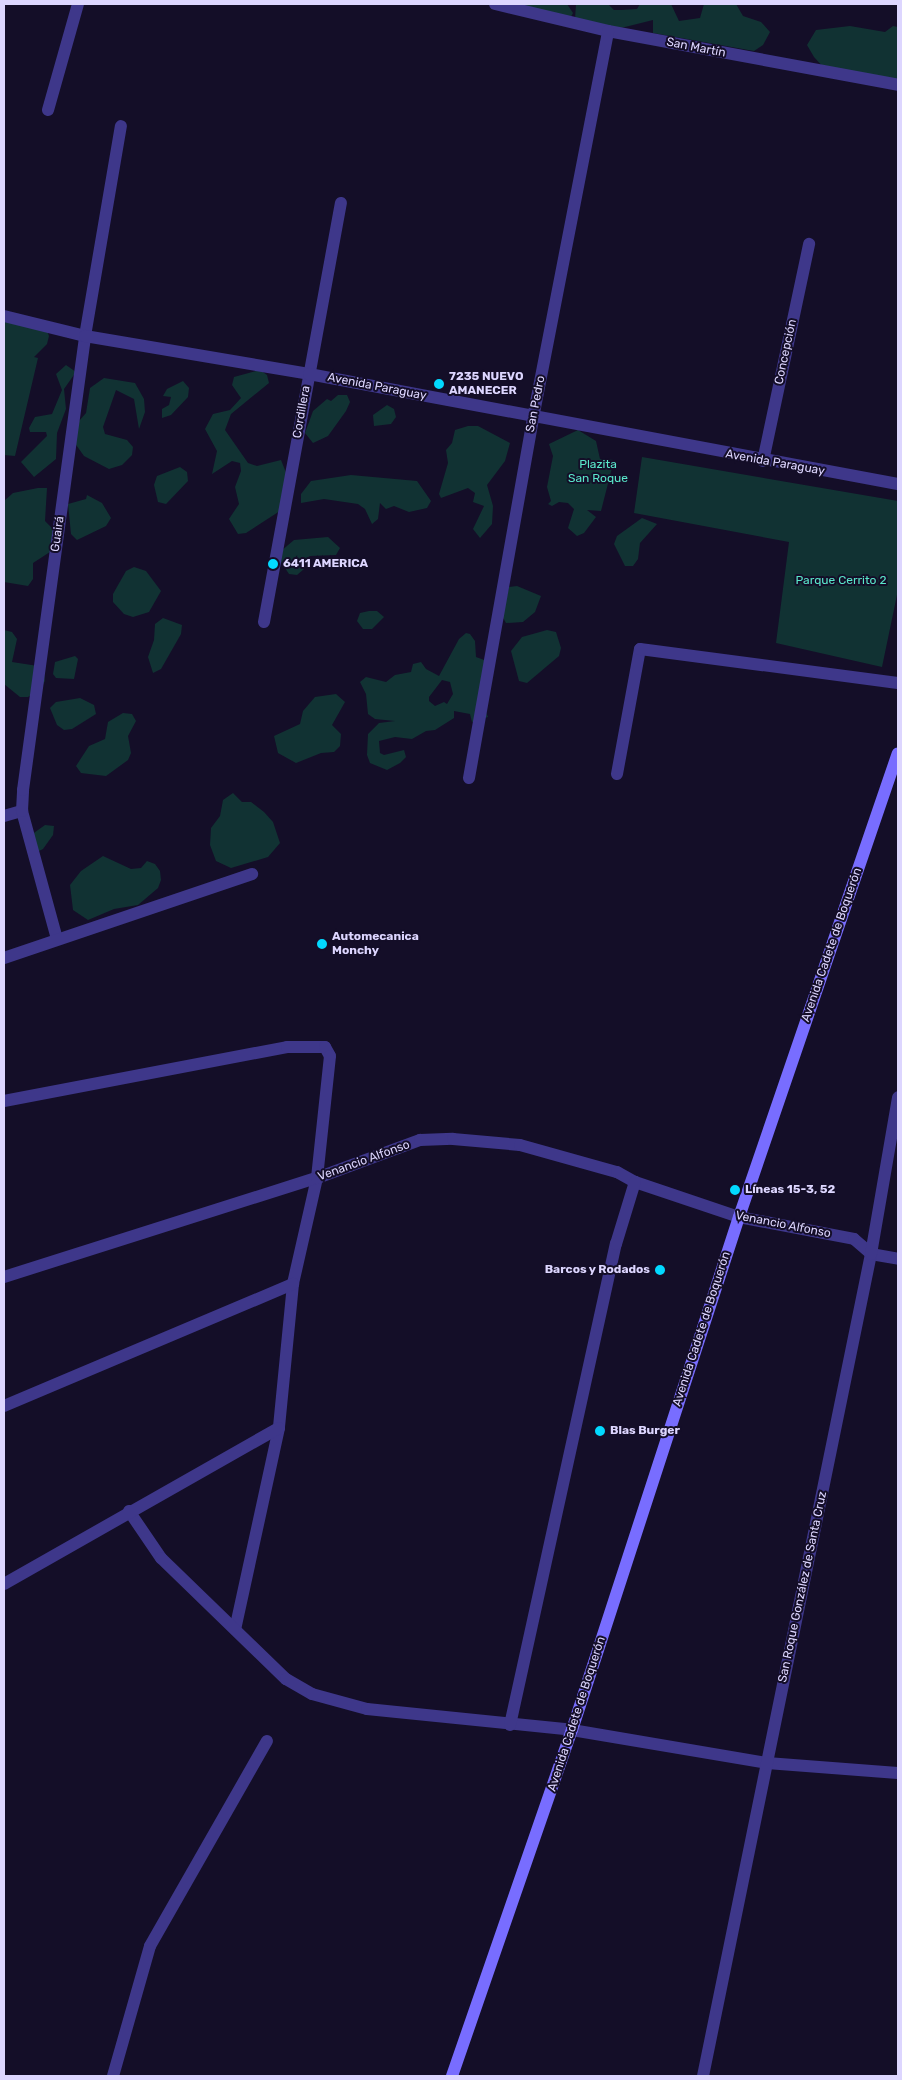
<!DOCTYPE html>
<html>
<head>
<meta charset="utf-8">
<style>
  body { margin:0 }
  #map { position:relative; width:902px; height:2080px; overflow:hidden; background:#140e28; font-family:Rubik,sans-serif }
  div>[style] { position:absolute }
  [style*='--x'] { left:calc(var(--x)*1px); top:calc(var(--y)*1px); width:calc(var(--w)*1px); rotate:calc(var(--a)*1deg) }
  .green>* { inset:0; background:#113233 }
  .minor>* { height:12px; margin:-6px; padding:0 6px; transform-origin:6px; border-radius:6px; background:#3e378a }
  .tertiary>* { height:12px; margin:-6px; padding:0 6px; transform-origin:6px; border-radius:6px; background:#3e378a }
  .secondary>* { height:12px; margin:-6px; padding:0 6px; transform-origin:6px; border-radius:6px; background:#786dff }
  .dots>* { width:14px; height:14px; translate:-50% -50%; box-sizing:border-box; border:2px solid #140e28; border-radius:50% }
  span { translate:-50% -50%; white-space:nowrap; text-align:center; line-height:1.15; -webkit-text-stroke:4px #140e28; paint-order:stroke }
  .street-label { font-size:12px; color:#ddd6ff }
  .poi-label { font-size:12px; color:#ddd6ff; font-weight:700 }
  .left { translate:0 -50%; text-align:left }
  .right { translate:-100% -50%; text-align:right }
  .park-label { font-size:12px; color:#5ae7cb }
  .frame { position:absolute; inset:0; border:5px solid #ddd6ff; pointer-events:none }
</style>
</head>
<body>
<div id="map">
  <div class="green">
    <div style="clip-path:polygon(509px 4px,567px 4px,573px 13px,570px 19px)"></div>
    <div style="clip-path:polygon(576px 4px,608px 4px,614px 10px,621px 10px,637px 9px,640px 4px,671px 4px,679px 21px,700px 18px,704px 4px,736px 4px,743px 16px,761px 22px,770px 32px,763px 45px,754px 51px,653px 33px,653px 20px,621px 28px,575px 19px)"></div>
    <div style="clip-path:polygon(850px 26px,885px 32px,893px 26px,898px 27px,898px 85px,824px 68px,814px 57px,807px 45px,816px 30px)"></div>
    <div style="clip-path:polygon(4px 321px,46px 328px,49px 336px,47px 344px,34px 357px,38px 358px,15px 456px,4px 455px)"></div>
    <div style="clip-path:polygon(66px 365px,76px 372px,64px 389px,66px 409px,57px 433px,56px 459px,34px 477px,21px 462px,47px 436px,46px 432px,30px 432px,29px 428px,35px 417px,52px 414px,62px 390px,56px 374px)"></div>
    <div style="clip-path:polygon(260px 370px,267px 375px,269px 383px,231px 414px,225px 430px,248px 463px,257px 466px,281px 460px,287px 475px,283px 509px,246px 533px,238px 534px,229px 519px,239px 504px,235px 487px,241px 471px,240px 463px,232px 461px,212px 474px,217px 451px,205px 429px,213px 414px,230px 410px,241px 398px,232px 385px,234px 377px)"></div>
    <div style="clip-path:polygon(104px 378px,135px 383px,144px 399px,145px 412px,139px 429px,134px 399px,116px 390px,103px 427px,105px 434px,127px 440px,133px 447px,132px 455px,122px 465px,109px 469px,84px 456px,74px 442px,72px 429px,86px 413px,90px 388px)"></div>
    <div style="clip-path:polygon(183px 381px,189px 388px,188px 397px,171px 415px,162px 418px,162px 409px,169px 405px,171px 397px,163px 396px,167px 389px)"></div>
    <div style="clip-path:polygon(338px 395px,347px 395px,350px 402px,346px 411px,328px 436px,313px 443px,305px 433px,313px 411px,327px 399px,331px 401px)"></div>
    <div style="clip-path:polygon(387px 405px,394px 409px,396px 417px,391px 424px,374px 426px,373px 415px)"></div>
    <div style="clip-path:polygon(468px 426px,478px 426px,510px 443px,505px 461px,487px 485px,493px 506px,492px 524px,480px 538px,473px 529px,484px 506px,473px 502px,475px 493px,468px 488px,441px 498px,439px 494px,448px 463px,446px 450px,452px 443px,455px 430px)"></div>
    <div style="clip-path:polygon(578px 430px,596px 441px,600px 459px,614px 460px,601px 511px,587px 510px,596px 517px,584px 533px,577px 536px,568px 528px,574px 509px,568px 503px,559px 502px,552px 506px,548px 504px,551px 501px,547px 487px,553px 456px,549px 444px)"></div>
    <div style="clip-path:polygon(642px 457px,898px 501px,898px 590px,882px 667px,776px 643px,789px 542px,634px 513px)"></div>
    <div style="clip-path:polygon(180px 467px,187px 472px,188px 481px,166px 504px,158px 502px,154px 485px,157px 476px)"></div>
    <div style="clip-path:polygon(351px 475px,417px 481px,431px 501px,427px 508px,409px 512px,394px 506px,386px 509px,380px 503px,378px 519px,372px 524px,365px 509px,358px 504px,324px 499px,301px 503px,301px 494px,311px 481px)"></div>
    <div style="clip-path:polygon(38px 488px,47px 488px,45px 521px,58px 534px,53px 550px,33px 563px,33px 579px,28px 586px,4px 582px,4px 501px,13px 493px)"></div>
    <div style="clip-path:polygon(87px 495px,102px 503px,111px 518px,106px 526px,77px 540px,71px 534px,68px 504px,86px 499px)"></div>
    <div style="clip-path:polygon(642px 518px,657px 524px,640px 543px,638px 559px,633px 566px,625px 566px,614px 544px,617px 536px)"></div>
    <div style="clip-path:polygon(328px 537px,340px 548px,336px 555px,310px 556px,303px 560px,304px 569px,297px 575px,289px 574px,279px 559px,281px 551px,294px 540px)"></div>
    <div style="clip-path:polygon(134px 567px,146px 571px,161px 591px,149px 612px,133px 617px,124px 614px,113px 602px,113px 594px,126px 571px)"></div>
    <div style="clip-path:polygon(517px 586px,541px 596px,535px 612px,523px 622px,506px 623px,502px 616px,509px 587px)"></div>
    <div style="clip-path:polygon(369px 611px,377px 611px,384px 617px,372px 629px,363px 629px,357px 621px,360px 613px)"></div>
    <div style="clip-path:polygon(163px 618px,182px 625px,181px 634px,161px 669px,153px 673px,148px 657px,154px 640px,155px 624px)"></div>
    <div style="clip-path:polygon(4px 630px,12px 632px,17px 639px,12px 662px,38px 666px,44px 672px,45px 681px,41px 688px,28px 697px,20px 697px,4px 684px)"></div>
    <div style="clip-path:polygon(547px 630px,556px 632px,561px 648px,559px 656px,527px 683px,519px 681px,511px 651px,522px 637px)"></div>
    <div style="clip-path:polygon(evenodd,466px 633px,470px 634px,475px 641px,476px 657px,487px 661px,482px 703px,488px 717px,472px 722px,470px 714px,454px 711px,454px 718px,435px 730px,426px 731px,412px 739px,395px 737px,379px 741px,380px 753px,384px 755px,404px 750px,406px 757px,400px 763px,387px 770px,370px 763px,367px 755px,368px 734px,379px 723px,395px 721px,375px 719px,368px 714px,366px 694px,360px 682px,366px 677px,386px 682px,395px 675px,411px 672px,413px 664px,421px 662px,426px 669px,439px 676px,459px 639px,466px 633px,442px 680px,450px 682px,453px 694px,447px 704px,444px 702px,435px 706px,429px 701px,429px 697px,442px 680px)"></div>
    <div style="clip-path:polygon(75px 656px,78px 659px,74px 679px,56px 678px,53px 674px,55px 662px)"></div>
    <div style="clip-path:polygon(336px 694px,345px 702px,332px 725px,341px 734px,340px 746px,334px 752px,321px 753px,296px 763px,278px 753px,274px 736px,300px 724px,303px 711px,315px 697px)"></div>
    <div style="clip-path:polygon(80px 698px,94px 705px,96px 714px,72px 729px,64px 730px,57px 725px,50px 708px,56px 702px)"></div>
    <div style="clip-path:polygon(123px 713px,132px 714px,136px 721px,128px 736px,131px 753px,128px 760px,106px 776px,81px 773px,76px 766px,89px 746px,105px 739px,108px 722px)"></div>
    <div style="clip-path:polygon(233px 793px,242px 802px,251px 802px,264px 812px,273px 822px,280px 843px,268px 857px,231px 868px,216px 861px,210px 845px,211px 828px,220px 816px,223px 800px)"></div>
    <div style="clip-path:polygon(45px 825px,54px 826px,53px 835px,43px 849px,37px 852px,31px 835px)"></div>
    <div style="clip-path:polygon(103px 856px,131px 869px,141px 868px,147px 861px,155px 864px,160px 871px,161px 880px,158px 888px,138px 905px,114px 909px,88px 920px,73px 910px,70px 885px,81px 871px)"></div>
  </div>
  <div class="minor">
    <div style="--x:495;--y:4;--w:116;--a:13.4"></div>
    <div style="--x:608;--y:31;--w:295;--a:10.5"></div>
    <div style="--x:48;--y:110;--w:110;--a:-74.2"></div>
    <div style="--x:763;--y:461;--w:222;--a:-78"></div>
    <div style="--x:264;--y:622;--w:426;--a:-79.6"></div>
    <div style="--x:617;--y:774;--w:127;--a:-79.6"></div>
    <div style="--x:640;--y:649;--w:260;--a:7.5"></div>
    <div style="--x:469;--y:778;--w:366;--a:-79.9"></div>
    <div style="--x:533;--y:418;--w:394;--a:-79"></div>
    <div style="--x:4;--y:816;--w:19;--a:-16"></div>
    <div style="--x:57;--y:939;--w:133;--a:-105.3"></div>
    <div style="--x:22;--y:811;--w:21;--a:-87"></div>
    <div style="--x:23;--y:790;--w:458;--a:-82.2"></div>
    <div style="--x:85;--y:336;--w:213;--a:-80.3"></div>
    <div style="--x:4;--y:958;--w:262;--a:-18.7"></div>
    <div style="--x:4;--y:1101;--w:288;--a:-10.8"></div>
    <div style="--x:287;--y:1047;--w:38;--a:0"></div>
    <div style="--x:325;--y:1047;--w:10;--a:61"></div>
    <div style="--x:330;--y:1056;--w:123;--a:96.1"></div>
    <div style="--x:317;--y:1178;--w:109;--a:102.8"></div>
    <div style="--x:293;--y:1284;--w:145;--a:95.6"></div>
    <div style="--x:279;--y:1428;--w:206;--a:102.3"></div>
    <div style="--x:4;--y:1277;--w:328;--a:-17.6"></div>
    <div style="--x:317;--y:1178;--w:110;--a:-20.3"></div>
    <div style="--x:420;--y:1140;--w:33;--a:-2"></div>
    <div style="--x:453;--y:1139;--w:67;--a:5.1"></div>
    <div style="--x:520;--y:1145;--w:101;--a:15.6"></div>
    <div style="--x:617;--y:1172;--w:21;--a:29"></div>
    <div style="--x:635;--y:1182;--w:110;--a:18.6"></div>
    <div style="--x:739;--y:1217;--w:117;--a:10.8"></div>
    <div style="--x:854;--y:1239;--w:23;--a:41"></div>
    <div style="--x:871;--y:1254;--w:27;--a:10"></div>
    <div style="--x:4;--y:1406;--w:314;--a:-22.9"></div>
    <div style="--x:129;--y:1511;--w:57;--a:55.8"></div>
    <div style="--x:161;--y:1558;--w:174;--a:44.1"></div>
    <div style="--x:286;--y:1679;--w:30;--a:30"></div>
    <div style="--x:312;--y:1694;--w:57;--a:15.3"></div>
    <div style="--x:367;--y:1709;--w:206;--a:5.8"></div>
    <div style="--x:572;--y:1730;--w:198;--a:9.6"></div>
    <div style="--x:767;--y:1763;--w:131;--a:4.4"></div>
    <div style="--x:4;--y:1584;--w:316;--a:-29.6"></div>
    <div style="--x:510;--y:1725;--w:493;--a:-77.6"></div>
    <div style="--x:616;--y:1244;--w:65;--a:-73"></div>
    <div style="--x:113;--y:2076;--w:135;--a:-74.1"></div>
    <div style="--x:150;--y:1946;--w:236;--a:-60.3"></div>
    <div style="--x:703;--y:2076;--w:839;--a:-78.45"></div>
    <div style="--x:871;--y:1254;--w:159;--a:-80.2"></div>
  </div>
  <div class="tertiary">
    <div style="--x:4;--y:316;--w:83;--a:13.9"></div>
    <div style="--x:85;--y:336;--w:227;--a:9.6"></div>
    <div style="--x:309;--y:374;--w:599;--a:10.58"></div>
  </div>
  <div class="secondary">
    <div style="--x:452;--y:2076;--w:366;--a:-70.9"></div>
    <div style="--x:572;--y:1730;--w:539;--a:-71.97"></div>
    <div style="--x:739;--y:1217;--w:490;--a:-71.1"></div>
  </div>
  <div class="dots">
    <div style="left:439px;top:384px;background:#02d9ff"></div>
    <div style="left:273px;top:564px;background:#02d9ff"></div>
    <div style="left:322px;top:944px;background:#02d9ff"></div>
    <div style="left:735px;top:1190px;background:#02d9ff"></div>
    <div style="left:660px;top:1270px;background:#02d9ff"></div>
    <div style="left:600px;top:1431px;background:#02d9ff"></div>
  </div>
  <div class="street-label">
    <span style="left:696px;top:48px;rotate:11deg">San Martín</span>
    <span style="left:786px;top:352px;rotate:-78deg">Concepción</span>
    <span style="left:377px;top:387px;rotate:11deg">Avenida Paraguay</span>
    <span style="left:536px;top:404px;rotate:-79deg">San Pedro</span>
    <span style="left:302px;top:412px;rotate:-80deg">Cordillera</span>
    <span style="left:775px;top:463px;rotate:10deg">Avenida Paraguay</span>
    <span style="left:58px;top:534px;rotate:-82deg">Guairá</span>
    <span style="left:832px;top:945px;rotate:-71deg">Avenida Cadete de Boquerón</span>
    <span style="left:364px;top:1161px;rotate:-20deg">Venancio Alfonso</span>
    <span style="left:783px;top:1225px;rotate:11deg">Venancio Alfonso</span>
    <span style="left:702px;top:1329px;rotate:-72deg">Avenida Cadete de Boquerón</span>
    <span style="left:803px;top:1587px;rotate:-78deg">San Roque González de Santa Cruz</span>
    <span style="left:577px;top:1714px;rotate:-72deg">Avenida Cadete de Boquerón</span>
  </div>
  <div class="poi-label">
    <span class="left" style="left:449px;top:384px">7235 NUEVO<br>AMANECER</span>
    <span class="left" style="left:283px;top:564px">6411 AMERICA</span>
    <span class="left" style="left:332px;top:944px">Automecanica<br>Monchy</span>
    <span class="left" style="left:745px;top:1190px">Líneas 15-3, 52</span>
    <span class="right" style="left:650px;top:1270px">Barcos y Rodados</span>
    <span class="left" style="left:610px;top:1431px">Blas Burger</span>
  </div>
  <div class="park-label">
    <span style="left:598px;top:472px">Plazita<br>San Roque</span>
    <span style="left:841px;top:581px">Parque Cerrito 2</span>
  </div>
  <div class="frame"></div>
</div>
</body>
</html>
